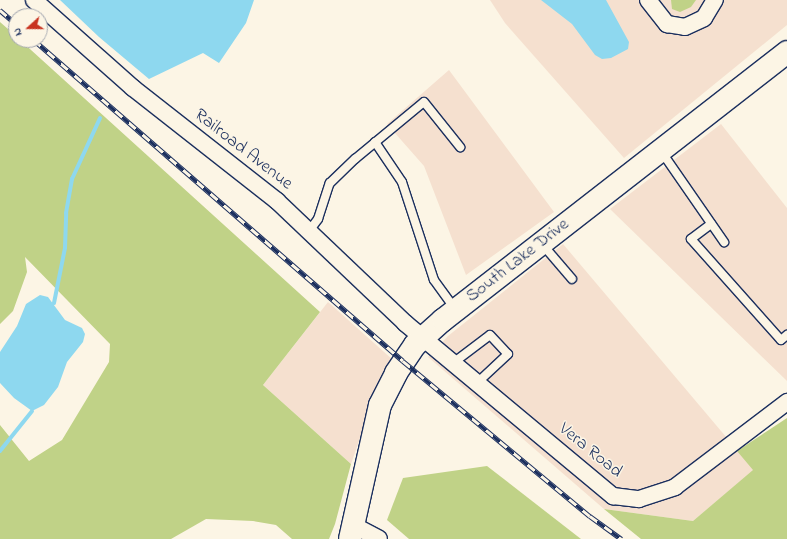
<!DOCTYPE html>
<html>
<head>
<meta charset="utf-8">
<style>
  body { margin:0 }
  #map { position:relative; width:787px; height:539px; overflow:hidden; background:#fcf5e5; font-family:"Indie Flower",sans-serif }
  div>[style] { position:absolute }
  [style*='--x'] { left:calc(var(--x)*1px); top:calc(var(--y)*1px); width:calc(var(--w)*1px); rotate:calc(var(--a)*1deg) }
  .built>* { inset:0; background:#f5e0cf }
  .green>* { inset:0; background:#c0d287 }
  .water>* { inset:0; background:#8ed8ef }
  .stream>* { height:4px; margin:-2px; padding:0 2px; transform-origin:2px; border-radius:2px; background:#8ed8ef }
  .roads { filter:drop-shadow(1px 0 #1b2f5e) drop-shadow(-1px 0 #1b2f5e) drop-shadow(0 1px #1b2f5e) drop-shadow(0 -1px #1b2f5e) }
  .lane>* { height:8px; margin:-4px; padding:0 4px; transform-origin:4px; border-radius:4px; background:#fcf5e5 }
  .street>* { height:16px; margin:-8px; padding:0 8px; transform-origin:8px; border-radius:8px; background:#fcf5e5 }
  .secondary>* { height:22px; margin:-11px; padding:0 11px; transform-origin:11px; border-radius:11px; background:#fcf5e5 }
  .rail>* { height:4.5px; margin-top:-2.25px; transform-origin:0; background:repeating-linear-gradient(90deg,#fcf5e5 0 9px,#1b2f5e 0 18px); box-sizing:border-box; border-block:1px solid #1b2f5e }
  span { translate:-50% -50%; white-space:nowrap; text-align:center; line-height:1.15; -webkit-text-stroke:3px #fcf5e5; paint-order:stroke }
  .street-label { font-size:18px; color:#1b2f5e }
  .north { position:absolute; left:8px; top:8px; width:40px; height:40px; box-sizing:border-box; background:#fcf5e5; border:1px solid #a2a6af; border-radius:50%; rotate:249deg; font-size:11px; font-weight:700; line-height:16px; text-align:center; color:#1b2f5e }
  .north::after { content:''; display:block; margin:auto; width:14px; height:18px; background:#c8321e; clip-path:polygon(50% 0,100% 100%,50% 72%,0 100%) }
</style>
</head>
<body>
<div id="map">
  <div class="built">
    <div style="clip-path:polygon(490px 0,787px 0,787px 25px,624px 158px,505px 23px)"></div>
    <div style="clip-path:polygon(449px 70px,554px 212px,466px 275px,424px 166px,387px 124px)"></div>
    <div style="clip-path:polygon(721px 124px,787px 208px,787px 381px,610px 209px)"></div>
    <div style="clip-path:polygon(563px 244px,754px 470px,693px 521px,604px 509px,428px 357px,448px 336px)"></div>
    <div style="clip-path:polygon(328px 302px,393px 360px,378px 386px,351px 464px,263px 385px)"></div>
  </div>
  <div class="green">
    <div style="clip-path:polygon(671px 0,696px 0,691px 7px,680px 12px,672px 9px)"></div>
    <div style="clip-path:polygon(0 22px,16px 36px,16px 40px,20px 40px,320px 312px,263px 385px,351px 464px,335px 524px,329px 539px,292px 539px,276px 525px,253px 521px,206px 519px,171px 539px,0 539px,0 425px,29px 461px,62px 440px,109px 362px,110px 344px,25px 257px,27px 272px,13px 311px,0 324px)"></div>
    <div style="clip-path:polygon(787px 418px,787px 539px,641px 539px,604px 509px,693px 521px,753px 470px,737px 451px)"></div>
    <div style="clip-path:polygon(487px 466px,581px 539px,409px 539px,387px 520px,403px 478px)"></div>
  </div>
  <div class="water">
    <div style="clip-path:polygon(60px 0,254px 0,246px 23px,219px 63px,203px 53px,149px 79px,99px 37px)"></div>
    <div style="clip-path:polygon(541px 0,606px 0,629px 42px,628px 49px,611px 58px,602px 59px,595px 55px,572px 24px)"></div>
    <div style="clip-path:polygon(40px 295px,48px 297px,65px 320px,82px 328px,85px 334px,83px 342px,67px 362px,58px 387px,44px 405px,32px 411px,14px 398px,0 383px,0 352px,17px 326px,26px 304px)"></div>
  </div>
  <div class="stream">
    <div style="--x:54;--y:303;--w:56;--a:-78.7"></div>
    <div style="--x:65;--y:248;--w:35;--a:-88"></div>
    <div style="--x:66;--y:213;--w:35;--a:-80"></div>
    <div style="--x:72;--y:179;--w:67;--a:-65.3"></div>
    <div style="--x:0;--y:451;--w:51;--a:-51.3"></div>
  </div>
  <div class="roads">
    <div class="lane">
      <div style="--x:375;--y:142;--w:48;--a:56"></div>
      <div style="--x:402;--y:182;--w:103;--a:71.9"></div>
      <div style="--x:434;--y:280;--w:36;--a:54"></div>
      <div style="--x:661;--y:151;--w:111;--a:55.3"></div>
      <div style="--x:711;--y:224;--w:25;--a:143"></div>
      <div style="--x:691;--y:239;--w:135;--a:48.3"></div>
      <div style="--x:781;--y:340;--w:8;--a:-40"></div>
      <div style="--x:309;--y:231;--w:15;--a:-53"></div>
      <div style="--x:318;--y:219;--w:38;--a:-72"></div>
      <div style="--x:330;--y:183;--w:35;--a:-44"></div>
      <div style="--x:355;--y:159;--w:89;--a:-39.6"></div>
      <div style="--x:424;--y:102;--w:58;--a:51.3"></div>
      <div style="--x:542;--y:244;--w:46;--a:49.4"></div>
      <div style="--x:453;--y:363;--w:46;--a:-37.1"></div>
      <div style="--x:490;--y:335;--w:26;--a:47"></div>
      <div style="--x:508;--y:354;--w:42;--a:136.9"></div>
    </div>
    <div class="street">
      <div style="--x:34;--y:0;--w:132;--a:41.6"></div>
      <div style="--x:133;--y:88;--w:183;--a:38.1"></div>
      <div style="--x:277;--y:201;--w:177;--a:43.6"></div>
      <div style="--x:405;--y:323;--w:271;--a:39.8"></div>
      <div style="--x:613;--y:496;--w:26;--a:7"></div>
      <div style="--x:639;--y:499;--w:38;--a:-18"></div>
      <div style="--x:675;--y:487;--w:141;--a:-37.2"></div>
      <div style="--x:648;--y:0;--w:31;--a:52"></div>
      <div style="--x:667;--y:24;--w:18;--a:9"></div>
      <div style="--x:685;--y:27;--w:21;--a:-25"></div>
      <div style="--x:704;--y:18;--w:21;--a:-59"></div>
      <div style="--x:355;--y:526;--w:27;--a:28"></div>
    </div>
    <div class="secondary">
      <div style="--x:350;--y:539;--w:137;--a:-77.4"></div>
      <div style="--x:380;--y:405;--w:36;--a:-63"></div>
      <div style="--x:396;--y:373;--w:34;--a:-56"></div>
      <div style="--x:415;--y:345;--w:38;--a:-42"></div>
      <div style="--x:443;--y:320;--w:436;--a:-37.9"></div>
    </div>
  </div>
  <div class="rail">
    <div style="--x:0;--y:10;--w:21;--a:41"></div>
    <div style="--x:34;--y:40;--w:489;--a:41"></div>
    <div style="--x:403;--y:361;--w:243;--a:39.7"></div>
    <div style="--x:590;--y:516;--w:39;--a:36"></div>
  </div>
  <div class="street-label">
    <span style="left:243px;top:150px;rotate:38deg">Railroad Avenue</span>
    <span style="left:518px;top:261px;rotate:-38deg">South Lake Drive</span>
    <span style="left:590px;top:451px;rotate:39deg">Vera Road</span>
  </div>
  <div class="north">N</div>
</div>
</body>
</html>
